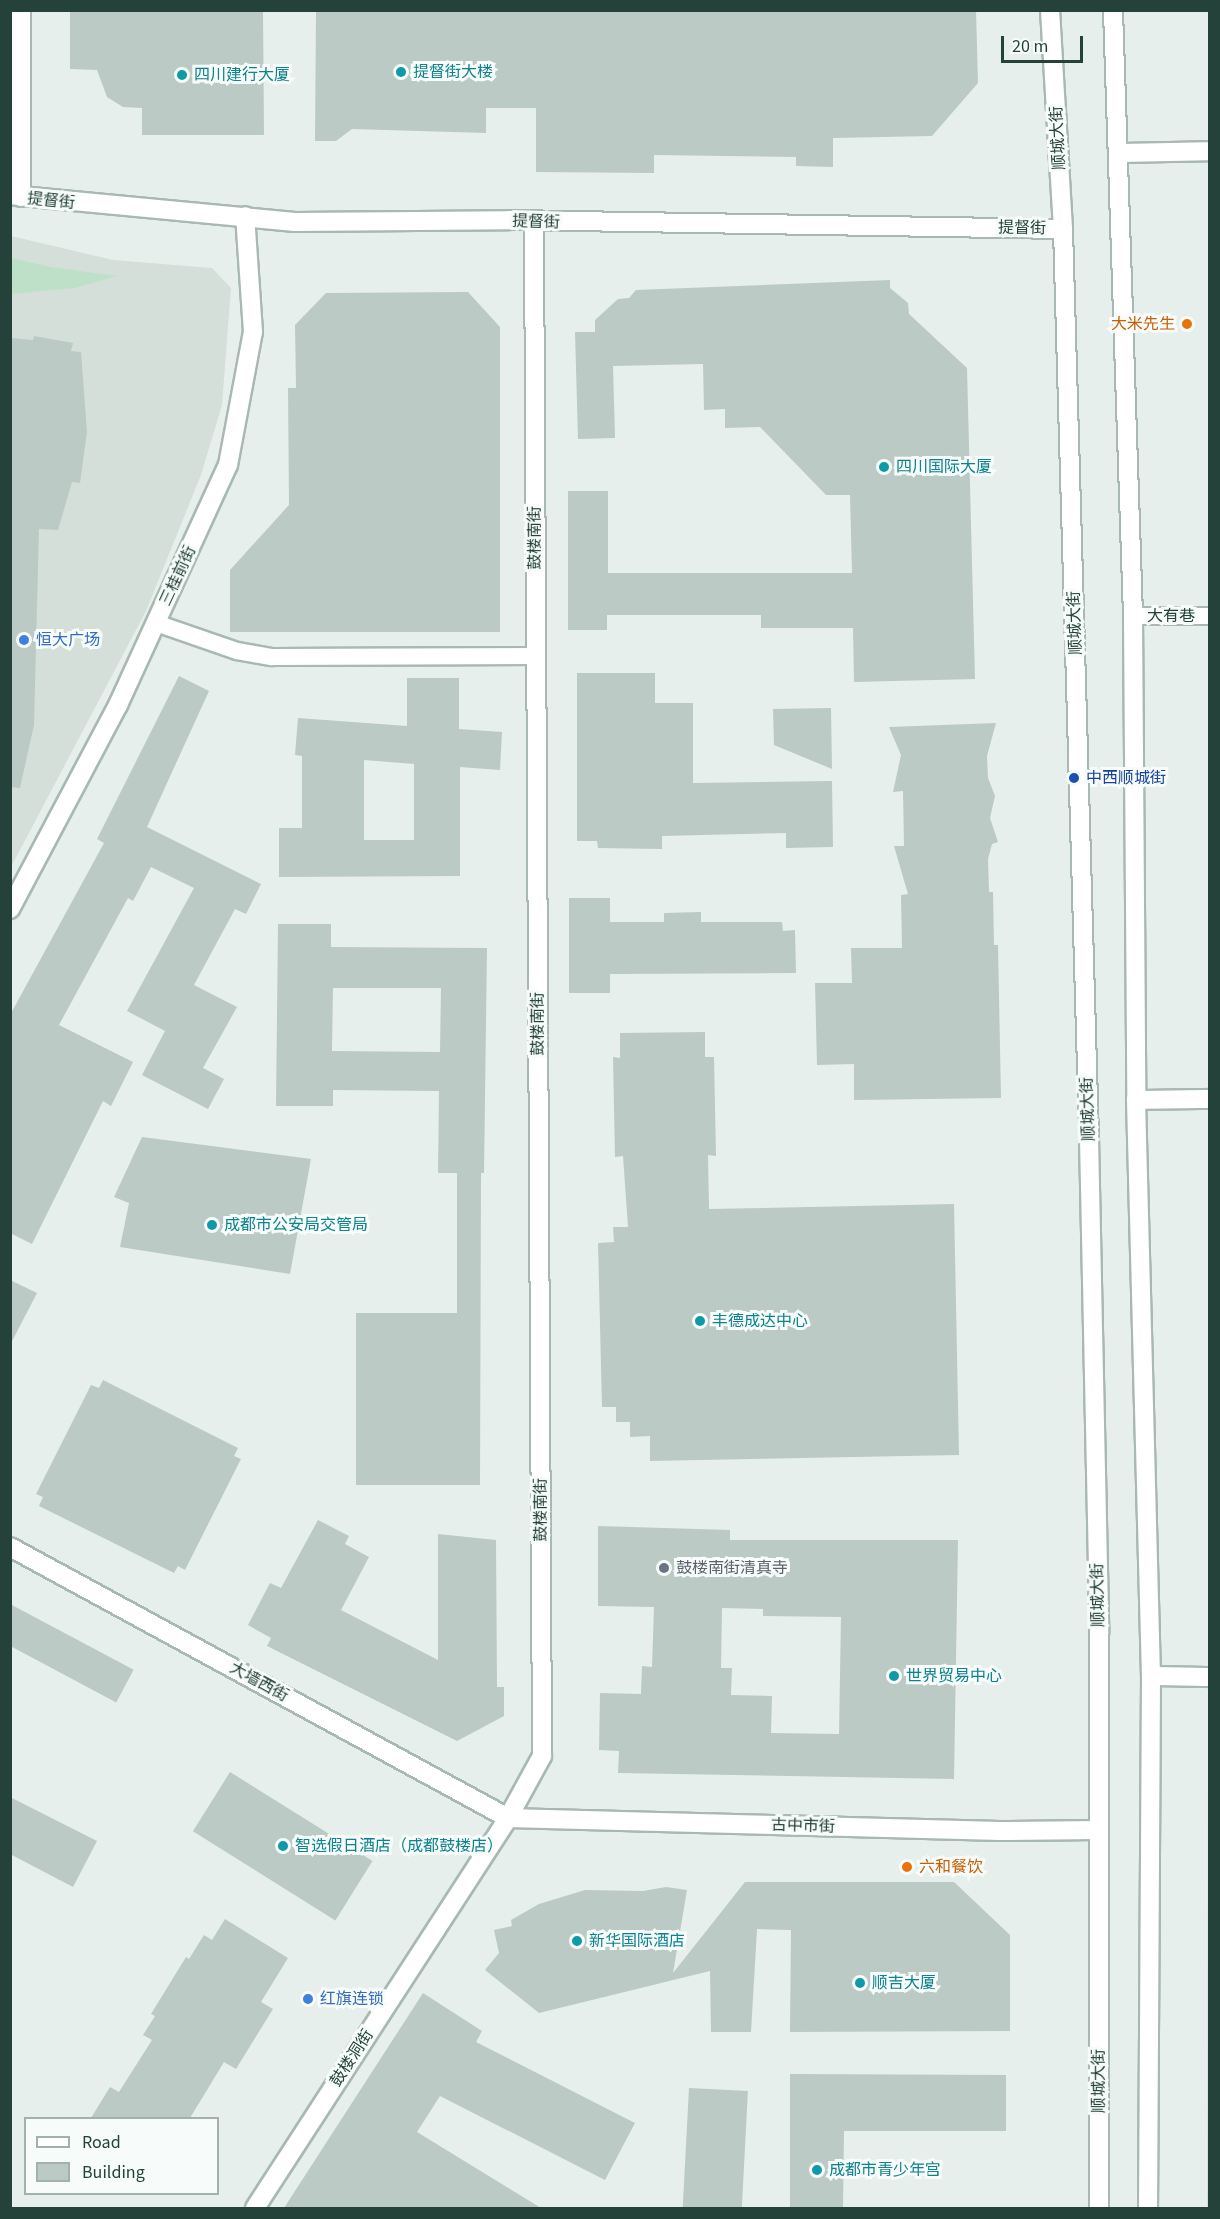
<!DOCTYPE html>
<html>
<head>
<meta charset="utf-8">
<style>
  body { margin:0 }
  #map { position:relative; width:1220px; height:2219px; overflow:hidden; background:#e6efeb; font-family:"Source Sans 3","Noto Sans SC",sans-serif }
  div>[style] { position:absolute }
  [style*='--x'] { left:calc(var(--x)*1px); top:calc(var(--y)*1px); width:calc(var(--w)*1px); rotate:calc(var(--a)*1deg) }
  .built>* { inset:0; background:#d4dfda }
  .green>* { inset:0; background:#bfe0c8 }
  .building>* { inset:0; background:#bbcac4; transform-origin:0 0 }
  .roads { filter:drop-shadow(2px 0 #a8b8b2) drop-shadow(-2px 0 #a8b8b2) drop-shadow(0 2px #a8b8b2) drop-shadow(0 -2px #a8b8b2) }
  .lane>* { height:16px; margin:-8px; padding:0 8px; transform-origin:8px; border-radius:8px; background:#fff }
  .street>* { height:18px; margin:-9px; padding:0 9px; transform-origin:9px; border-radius:9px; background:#fff }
  .secondary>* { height:18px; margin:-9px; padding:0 9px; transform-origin:9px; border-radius:9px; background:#fff }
  .dots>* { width:16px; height:16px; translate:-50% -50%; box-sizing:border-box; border:3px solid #f7fbf9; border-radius:50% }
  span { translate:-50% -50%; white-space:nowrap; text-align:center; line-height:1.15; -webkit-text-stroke:6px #f7fbf9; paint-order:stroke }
  .culture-label { font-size:16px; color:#0d838f }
  .left { translate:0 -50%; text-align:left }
  .street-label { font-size:16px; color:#24423a }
  .food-label { font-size:16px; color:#c56008 }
  .right { translate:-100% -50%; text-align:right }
  .shop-label { font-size:16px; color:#366cbe }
  .transit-label { font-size:16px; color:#164399 }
  .worship-label { font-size:16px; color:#5b616d }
  .frame { position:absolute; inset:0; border:12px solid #24423a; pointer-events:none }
  .legend { position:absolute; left:24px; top:2117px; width:195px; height:78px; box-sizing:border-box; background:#f7fbf9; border:2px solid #a3b1ad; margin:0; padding:8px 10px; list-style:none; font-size:18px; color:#24423a }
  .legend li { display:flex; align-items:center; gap:12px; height:30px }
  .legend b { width:30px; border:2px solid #a3b1ad }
  .scale { position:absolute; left:1001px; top:36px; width:82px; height:27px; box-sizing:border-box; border:3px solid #24423a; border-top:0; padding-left:8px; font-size:18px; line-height:21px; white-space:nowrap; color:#24423a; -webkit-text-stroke:4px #f7fbf9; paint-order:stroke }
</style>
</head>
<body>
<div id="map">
  <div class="built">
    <div style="clip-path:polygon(11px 236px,113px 260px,212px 268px,231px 288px,222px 405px,201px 475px,146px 611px,11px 867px)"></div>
    <div style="clip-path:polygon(1209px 1751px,1210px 2208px,1207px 2208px,1208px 1752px)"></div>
  </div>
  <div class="green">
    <div style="clip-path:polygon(11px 258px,51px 267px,117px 276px,75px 288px,11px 294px)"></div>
  </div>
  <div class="building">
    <div style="clip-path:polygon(70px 10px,263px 10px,264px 135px,142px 135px,142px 108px,123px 107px,107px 97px,97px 70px,70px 69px)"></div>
    <div style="clip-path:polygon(316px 10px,976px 10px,978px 83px,932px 136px,833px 138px,833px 167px,796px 166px,796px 157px,654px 155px,654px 173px,536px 172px,536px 108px,486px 108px,486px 133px,352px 129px,336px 141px,315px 141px)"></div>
    <div style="clip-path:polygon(890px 280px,890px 288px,908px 303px,909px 314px,967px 368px,975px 679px,854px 682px,853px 628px,761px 628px,761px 615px,607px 615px,607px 630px,568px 630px,568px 491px,608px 491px,608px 573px,852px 573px,850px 495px,826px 495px,760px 427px,725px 428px,725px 409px,704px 410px,703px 364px,613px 366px,615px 438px,578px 439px,575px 332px,595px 332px,595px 320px,618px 299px,629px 298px,636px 290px)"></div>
    <div style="clip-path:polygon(468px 292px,500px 327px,500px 632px,230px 632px,230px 570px,289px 505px,288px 388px,296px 388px,295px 325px,326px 293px)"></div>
    <div style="clip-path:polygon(34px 336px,73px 343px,71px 351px,81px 352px,87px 432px,80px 483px,72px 482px,58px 530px,39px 529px,34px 725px,20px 788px,10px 787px,10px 338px,33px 340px)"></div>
    <div style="clip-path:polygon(577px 673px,655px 673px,655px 703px,693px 703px,693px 783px,832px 781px,833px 847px,786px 848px,786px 833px,662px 836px,662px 849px,598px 848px,597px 841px,577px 841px)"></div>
    <div style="clip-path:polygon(179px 676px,209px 691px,147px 827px,261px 884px,246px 914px,235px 909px,194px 985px,237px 1007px,203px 1068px,224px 1079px,208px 1109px,142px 1075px,165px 1031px,127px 1011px,194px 888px,151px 867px,133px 901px,128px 898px,59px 1025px,133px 1062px,111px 1106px,103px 1101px,32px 1244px,10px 1233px,10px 1015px,104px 843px,97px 839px)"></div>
    <div style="clip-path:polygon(evenodd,407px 678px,459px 678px,459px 729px,502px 732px,500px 770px,460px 767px,460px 876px,279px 877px,279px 828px,302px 828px,302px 756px,295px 755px,298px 718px,407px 726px,407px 678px,364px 760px,414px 764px,414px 840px,364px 840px,364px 760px)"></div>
    <div style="clip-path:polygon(831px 708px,832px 769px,774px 745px,773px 709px)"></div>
    <div style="clip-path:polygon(996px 723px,987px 756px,988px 778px,995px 796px,990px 818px,998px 842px,992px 844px,988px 859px,989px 892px,993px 892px,994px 945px,998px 945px,1001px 1098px,854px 1100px,854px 1064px,817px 1065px,815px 983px,852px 983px,851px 948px,902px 948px,901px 895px,908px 894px,894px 846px,904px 846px,903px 791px,893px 792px,901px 755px,889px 727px)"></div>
    <div style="clip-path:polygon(569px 898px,610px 898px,610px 922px,664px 922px,664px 913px,701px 912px,701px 922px,782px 922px,783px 931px,795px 930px,796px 973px,610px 974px,610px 993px,569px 993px)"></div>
    <div style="clip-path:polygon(evenodd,278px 924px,331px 924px,331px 947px,487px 948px,484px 1173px,481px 1173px,480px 1485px,356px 1485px,356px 1313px,457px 1313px,457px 1173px,438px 1173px,439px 1091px,333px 1090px,333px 1106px,276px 1106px,278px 924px,333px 988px,441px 988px,440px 1052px,332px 1051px,333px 988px)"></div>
    <div style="clip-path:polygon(705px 1032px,705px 1057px,714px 1057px,716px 1156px,708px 1155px,709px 1209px,954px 1204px,959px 1455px,650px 1461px,650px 1436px,630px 1437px,630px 1422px,616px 1422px,616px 1407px,602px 1407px,598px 1243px,614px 1242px,613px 1227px,628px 1227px,623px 1156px,615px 1157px,613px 1057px,620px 1058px,620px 1033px)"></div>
    <div style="clip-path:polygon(142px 1137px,311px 1159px,290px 1274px,120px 1247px,129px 1203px,114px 1197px)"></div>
    <div style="clip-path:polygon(10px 1280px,37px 1293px,10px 1345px)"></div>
    <div style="clip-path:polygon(103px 1380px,238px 1448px,234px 1456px,241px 1459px,185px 1570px,178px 1566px,174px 1573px,39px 1506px,43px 1497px,36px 1494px,91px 1385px,99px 1388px)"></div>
    <div style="clip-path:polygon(318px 1520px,349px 1536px,345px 1544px,369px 1557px,341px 1610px,438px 1660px,438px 1534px,496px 1540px,497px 1687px,504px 1687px,504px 1716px,457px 1741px,267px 1646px,271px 1638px,248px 1625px,270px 1583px,281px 1588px)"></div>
    <div style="clip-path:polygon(evenodd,598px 1526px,730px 1530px,730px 1540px,958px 1540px,954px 1779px,618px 1773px,619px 1751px,599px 1750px,600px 1693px,641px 1694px,642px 1666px,652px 1667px,654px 1607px,598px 1606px,598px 1526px,722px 1608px,763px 1609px,763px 1616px,841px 1617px,839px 1734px,771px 1733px,772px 1696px,731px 1695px,732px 1668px,721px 1668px,722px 1608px)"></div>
    <div style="left:10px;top:1604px;width:140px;height:37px;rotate:28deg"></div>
    <div style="left:230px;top:1772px;width:168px;height:70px;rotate:32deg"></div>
    <div style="clip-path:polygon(10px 1797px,97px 1841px,73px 1887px,10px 1854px)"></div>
    <div style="clip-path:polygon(745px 1882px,954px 1882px,1010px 1935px,1010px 2031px,790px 2032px,791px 1930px,757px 1929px,751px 2032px,711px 2032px,710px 1971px,539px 2013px,485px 1970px,499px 1953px,494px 1930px,512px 1926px,511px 1920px,539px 1904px,585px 1890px,643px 1891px,666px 1887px,687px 1890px,673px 1973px)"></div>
    <div style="clip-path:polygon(225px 1919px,288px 1958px,261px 2002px,273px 2009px,236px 2069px,224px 2062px,190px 2118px,91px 2118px,110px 2087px,119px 2092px,152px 2040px,143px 2035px,155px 2016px,151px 2014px,186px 1957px,189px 1959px,204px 1935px,212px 1940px)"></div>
    <div style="clip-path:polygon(423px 1993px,482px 2031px,476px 2042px,635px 2123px,605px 2180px,440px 2096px,417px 2132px,541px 2208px,284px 2208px)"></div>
    <div style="clip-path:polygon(790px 2074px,1006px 2075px,1006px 2131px,844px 2131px,843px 2208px,790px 2208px)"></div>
    <div style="left:689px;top:2088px;width:59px;height:120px;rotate:3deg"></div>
  </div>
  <div class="roads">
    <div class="lane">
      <div style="--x:1133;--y:616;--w:77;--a:0"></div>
      <div style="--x:156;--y:623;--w:86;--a:19.1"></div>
      <div style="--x:237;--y:651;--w:36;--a:10"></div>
      <div style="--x:272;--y:657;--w:264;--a:-0.2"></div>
    </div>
    <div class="street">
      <div style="--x:1118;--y:153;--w:92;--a:-1.2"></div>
      <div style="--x:21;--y:197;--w:187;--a:-90"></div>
      <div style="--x:10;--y:909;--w:231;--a:-62.1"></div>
      <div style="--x:118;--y:705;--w:264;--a:-65.4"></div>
      <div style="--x:228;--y:465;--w:135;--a:-79.4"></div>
      <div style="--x:253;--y:332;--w:116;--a:-93.9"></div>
      <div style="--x:1136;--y:1100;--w:74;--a:-0.8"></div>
      <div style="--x:10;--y:1547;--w:567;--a:28.55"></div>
      <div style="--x:508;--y:1818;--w:492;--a:1.5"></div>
      <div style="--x:1000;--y:1831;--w:98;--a:-0.6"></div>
      <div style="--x:1151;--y:1676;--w:59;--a:1"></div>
      <div style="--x:255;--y:2208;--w:465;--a:-57"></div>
      <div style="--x:508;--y:1818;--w:71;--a:-61.3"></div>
      <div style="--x:542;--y:1756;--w:1534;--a:-90.3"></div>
    </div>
    <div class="secondary">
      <div style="--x:1050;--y:10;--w:219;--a:86.6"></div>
      <div style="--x:1063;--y:229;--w:909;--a:88.36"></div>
      <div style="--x:1089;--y:1138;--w:495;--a:88.8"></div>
      <div style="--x:1099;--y:1633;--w:575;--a:90"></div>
      <div style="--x:1113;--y:10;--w:606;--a:88.11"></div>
      <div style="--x:1133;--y:616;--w:484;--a:89.6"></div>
      <div style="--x:1136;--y:1100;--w:576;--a:88.51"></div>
      <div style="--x:1151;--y:1676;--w:532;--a:90.32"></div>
      <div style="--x:10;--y:195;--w:286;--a:5.4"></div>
      <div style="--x:295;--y:222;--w:214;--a:-0.5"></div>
      <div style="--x:509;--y:220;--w:554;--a:0.93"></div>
    </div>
  </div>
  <div class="dots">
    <div style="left:401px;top:72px;background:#0f9aa8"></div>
    <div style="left:182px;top:75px;background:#0f9aa8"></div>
    <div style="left:1187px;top:324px;background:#e8710a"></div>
    <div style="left:884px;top:467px;background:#0f9aa8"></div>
    <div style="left:24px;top:640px;background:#3f7fe0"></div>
    <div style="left:1074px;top:778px;background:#1a4fb4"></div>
    <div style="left:212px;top:1225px;background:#0f9aa8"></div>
    <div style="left:700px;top:1321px;background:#0f9aa8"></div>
    <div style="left:664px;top:1568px;background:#6b7280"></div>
    <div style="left:894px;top:1676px;background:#0f9aa8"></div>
    <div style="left:283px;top:1846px;background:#0f9aa8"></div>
    <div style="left:907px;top:1867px;background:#e8710a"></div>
    <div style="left:577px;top:1941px;background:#0f9aa8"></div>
    <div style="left:860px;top:1983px;background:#0f9aa8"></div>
    <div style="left:308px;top:1999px;background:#3f7fe0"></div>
    <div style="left:817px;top:2170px;background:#0f9aa8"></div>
  </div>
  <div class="culture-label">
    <span class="left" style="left:413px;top:72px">提督街大楼</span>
    <span class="left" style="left:194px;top:75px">四川建行大厦</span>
    <span class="left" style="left:896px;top:467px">四川国际大厦</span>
    <span class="left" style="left:224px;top:1225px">成都市公安局交管局</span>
    <span class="left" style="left:712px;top:1321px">丰德成达中心</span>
    <span class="left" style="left:906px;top:1676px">世界贸易中心</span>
    <span class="left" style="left:295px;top:1846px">智选假日酒店（成都鼓楼店）</span>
    <span class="left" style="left:589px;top:1941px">新华国际酒店</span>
    <span class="left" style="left:872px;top:1983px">顺吉大厦</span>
    <span class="left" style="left:829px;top:2170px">成都市青少年宫</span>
  </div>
  <div class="street-label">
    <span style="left:1058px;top:138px;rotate:-93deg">顺城大街</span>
    <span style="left:51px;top:201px;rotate:6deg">提督街</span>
    <span style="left:536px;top:222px;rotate:2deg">提督街</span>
    <span style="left:1022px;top:228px;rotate:1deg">提督街</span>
    <span style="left:535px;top:538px;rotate:-90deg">鼓楼南街</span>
    <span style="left:178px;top:576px;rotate:-65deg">三桂前街</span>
    <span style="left:1171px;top:616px">大有巷</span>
    <span style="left:1075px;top:623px;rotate:-92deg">顺城大街</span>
    <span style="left:538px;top:1024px;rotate:-90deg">鼓楼南街</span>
    <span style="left:1088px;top:1109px;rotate:-92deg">顺城大街</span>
    <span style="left:541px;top:1510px;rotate:-90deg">鼓楼南街</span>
    <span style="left:1098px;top:1595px;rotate:-91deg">顺城大街</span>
    <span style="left:259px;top:1682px;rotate:29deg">大墙西街</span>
    <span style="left:803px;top:1826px;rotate:2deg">古中市街</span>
    <span style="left:352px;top:2058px;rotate:-57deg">鼓楼洞街</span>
    <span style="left:1099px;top:2081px;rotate:-90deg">顺城大街</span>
  </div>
  <div class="food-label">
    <span class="right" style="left:1175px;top:324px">大米先生</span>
    <span class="left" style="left:919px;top:1867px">六和餐饮</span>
  </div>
  <div class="shop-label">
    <span class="left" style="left:36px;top:640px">恒大广场</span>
    <span class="left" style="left:320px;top:1999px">红旗连锁</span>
  </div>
  <div class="transit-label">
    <span class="left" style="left:1086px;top:778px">中西顺城街</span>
  </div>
  <div class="worship-label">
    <span class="left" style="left:676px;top:1568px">鼓楼南街清真寺</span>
  </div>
  <div class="frame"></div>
  <ul class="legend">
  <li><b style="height:8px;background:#fff"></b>Road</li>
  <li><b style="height:16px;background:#bbcac4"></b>Building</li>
  </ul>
  <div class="scale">20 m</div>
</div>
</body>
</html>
